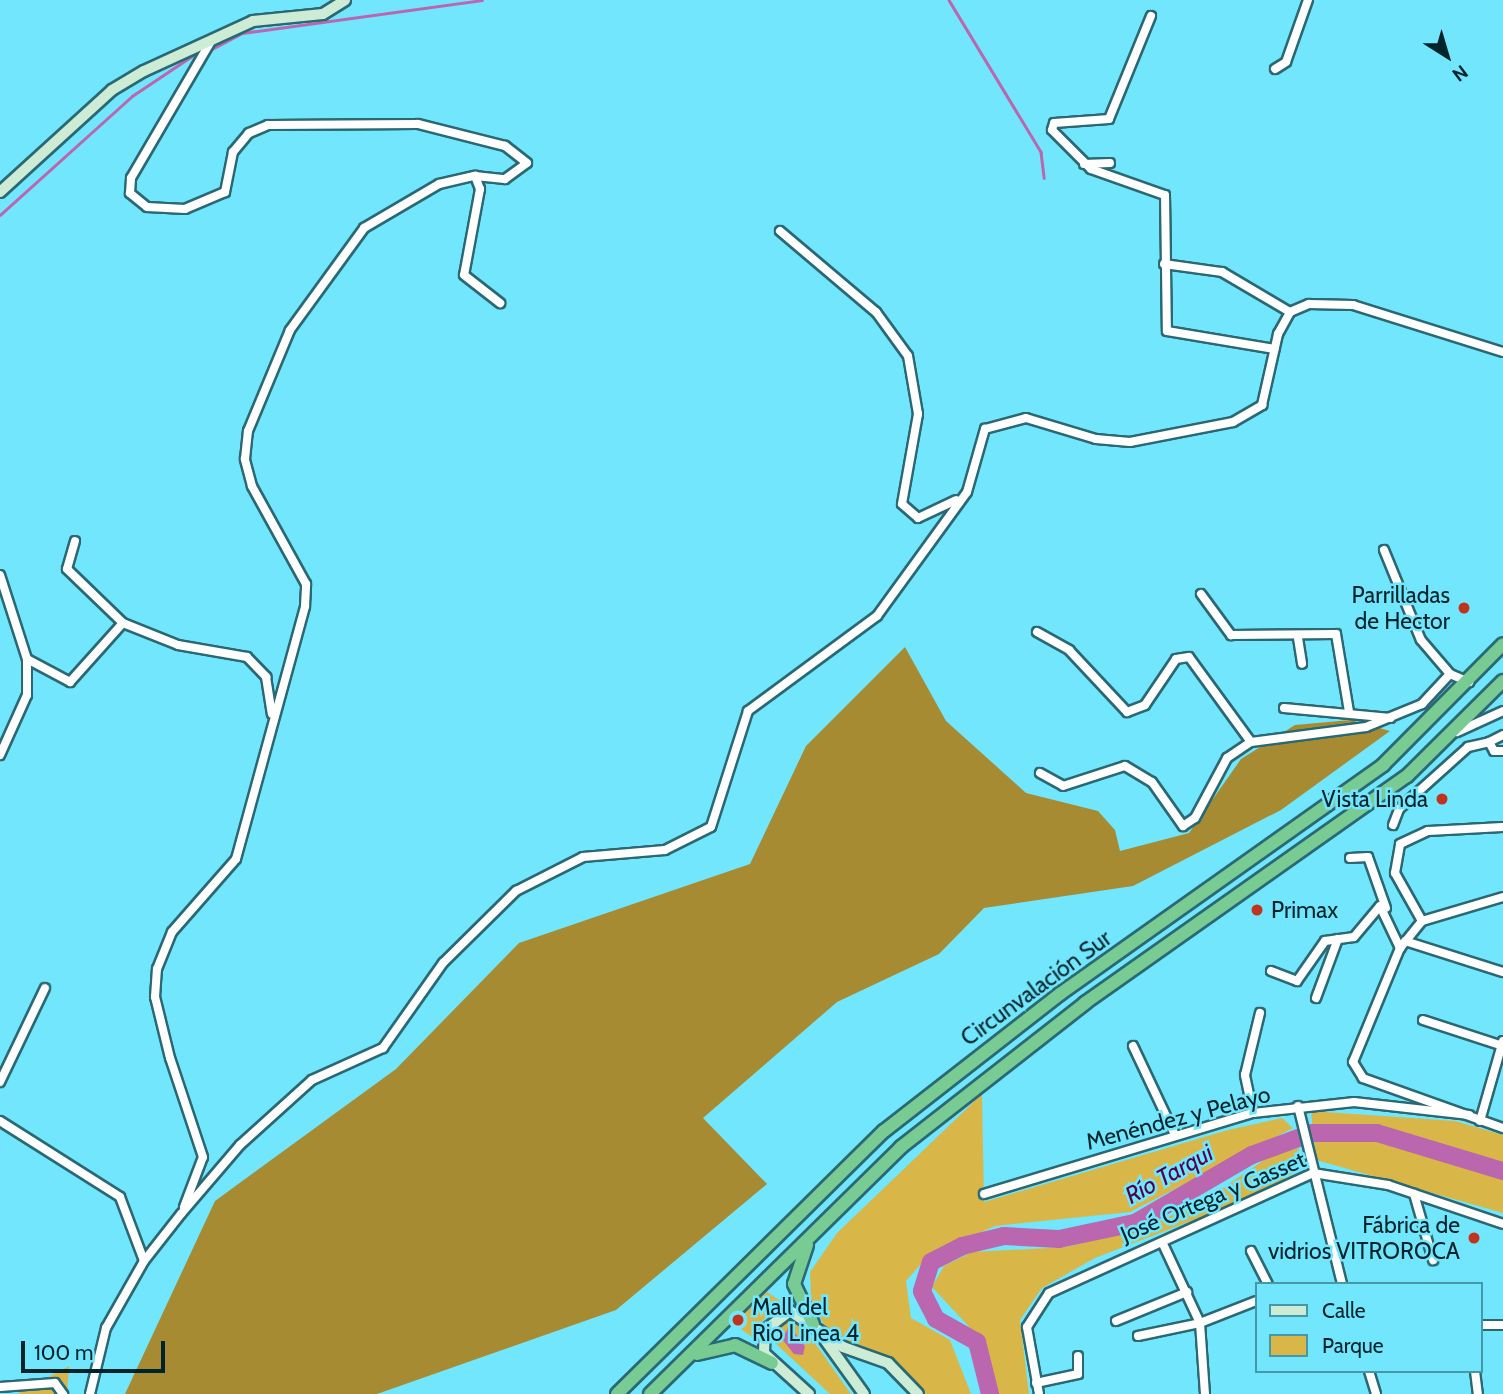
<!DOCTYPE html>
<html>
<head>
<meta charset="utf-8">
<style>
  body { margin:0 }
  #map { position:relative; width:1503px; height:1394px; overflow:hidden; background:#71e6fc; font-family:Cabin,sans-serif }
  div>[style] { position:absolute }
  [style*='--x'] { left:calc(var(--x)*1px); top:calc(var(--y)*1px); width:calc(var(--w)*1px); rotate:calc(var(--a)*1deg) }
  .green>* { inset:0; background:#d8b748 }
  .forest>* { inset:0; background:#a68b32 }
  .water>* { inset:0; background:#ba67af }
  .stream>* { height:2.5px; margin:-1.25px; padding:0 1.25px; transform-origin:1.25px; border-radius:1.25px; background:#ba67af }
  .river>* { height:18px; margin:-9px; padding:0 9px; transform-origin:9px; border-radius:9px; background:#ba67af }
  .roads { filter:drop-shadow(2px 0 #2a6874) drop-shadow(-2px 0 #2a6874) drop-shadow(0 2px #2a6874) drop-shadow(0 -2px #2a6874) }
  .minor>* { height:8px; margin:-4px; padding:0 4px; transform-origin:4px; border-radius:4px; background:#fff }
  .secondary>* { height:10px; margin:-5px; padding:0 5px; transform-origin:5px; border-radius:5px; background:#cdecd6 }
  .trunk>* { height:12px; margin:-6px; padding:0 6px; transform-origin:6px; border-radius:6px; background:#78cb93 }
  .dots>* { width:19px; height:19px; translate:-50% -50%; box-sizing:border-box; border:4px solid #71e6fc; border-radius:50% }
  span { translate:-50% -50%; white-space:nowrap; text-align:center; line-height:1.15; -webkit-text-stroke:5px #71e6fc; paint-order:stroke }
  .poi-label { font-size:23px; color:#00242b }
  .right { translate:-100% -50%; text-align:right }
  .left { translate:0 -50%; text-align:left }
  .street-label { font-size:23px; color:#00242b }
  .water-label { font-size:24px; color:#52014c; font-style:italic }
  .legend { position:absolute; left:1255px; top:1282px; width:228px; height:91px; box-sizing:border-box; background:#71e6fc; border:2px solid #4498a8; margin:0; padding:9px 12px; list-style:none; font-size:21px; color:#00242b }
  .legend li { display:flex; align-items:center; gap:14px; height:35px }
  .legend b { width:35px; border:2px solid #4498a8 }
  .north { position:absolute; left:1412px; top:21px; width:70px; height:70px; -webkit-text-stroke:5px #71e6fc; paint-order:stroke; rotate:143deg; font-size:19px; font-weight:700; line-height:28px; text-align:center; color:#00242b }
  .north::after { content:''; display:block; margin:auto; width:24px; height:32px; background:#00242b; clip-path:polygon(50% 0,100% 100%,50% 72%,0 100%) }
  .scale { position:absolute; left:21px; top:1341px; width:144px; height:32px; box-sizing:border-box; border:4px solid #00242b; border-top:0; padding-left:9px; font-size:21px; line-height:24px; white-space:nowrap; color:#00242b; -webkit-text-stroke:5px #71e6fc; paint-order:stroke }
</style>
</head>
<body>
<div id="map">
  <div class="green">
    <div style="clip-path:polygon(982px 1094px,984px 1202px,1228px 1130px,1282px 1118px,1293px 1128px,1130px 1212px,995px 1226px,927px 1257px,906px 1281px,911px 1318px,950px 1340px,971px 1394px,924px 1394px,896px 1363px,827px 1331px,811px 1299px,810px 1272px,837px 1233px)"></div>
    <div style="clip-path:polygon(1311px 1111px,1455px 1121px,1503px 1135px,1503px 1213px,1316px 1160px)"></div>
    <div style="clip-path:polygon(1299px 1148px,1298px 1171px,1248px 1199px,1095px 1258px,1042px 1288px,1020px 1320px,1029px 1394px,997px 1394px,986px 1345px,932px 1287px,944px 1266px,972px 1252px,1066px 1247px,1137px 1230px,1201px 1203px,1270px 1156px)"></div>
    <div style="clip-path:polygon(767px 1292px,788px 1306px,767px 1315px,752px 1337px,731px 1322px)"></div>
    <div style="clip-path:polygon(785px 1319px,800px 1322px,851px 1394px,830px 1394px,774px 1342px)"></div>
    <div style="clip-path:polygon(69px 1366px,67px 1394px,17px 1394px)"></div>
  </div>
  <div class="forest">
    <div style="clip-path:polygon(905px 647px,946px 721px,1026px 793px,1098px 811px,1115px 830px,1120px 851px,1189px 833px,1241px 759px,1295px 725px,1351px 720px,1390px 731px,1281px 810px,1133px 886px,984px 908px,939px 954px,837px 1002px,703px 1118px,767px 1184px,616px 1310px,377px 1394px,125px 1394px,215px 1201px,396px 1069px,519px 943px,750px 864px,806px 746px)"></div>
  </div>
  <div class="water">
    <div style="clip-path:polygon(789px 1326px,805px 1346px,803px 1355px,794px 1354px,782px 1339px)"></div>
  </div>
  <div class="stream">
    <div style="--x:949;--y:0;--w:178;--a:58.8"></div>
    <div style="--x:1041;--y:152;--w:26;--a:83"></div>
    <div style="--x:210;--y:50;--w:36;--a:-28"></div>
    <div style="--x:242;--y:33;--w:242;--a:-7.8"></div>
    <div style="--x:0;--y:215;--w:178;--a:-42"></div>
    <div style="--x:132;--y:96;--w:72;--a:-33.7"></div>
  </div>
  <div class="river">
    <div style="--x:990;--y:1394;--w:54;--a:-104"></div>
    <div style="--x:977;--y:1342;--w:47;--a:-150.7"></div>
    <div style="--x:936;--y:1319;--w:31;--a:-117"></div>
    <div style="--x:922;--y:1291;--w:30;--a:-73"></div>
    <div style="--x:931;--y:1262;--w:35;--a:-27"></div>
    <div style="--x:962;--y:1246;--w:43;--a:-13.4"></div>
    <div style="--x:1004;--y:1236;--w:55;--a:3.1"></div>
    <div style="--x:1059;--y:1239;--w:78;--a:-11.9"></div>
    <div style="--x:1135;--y:1223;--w:135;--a:-30.2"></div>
    <div style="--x:1252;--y:1155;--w:64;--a:-20.1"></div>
    <div style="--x:1312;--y:1133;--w:65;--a:0"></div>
    <div style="--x:1377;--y:1133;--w:132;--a:16.8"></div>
  </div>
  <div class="roads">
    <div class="minor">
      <div style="--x:1151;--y:16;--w:111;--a:112.2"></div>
      <div style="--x:1109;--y:119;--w:55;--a:175.8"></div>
      <div style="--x:1054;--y:123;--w:7;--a:106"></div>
      <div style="--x:1052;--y:130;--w:55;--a:45"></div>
      <div style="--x:1091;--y:169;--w:78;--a:19.4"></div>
      <div style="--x:1165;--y:195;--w:136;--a:89.2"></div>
      <div style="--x:1167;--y:331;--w:109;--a:9.5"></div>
      <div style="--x:1275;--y:69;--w:13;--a:-32"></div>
      <div style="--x:1286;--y:62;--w:66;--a:-70.5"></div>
      <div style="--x:1084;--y:164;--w:26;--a:-2"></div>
      <div style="--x:475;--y:176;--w:14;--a:69"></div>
      <div style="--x:480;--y:189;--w:87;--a:100.5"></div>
      <div style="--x:464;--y:275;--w:46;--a:37.9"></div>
      <div style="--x:780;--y:231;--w:126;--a:40.2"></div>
      <div style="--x:876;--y:312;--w:54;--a:54"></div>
      <div style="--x:908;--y:356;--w:59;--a:80.2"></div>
      <div style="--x:918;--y:414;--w:91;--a:100.1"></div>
      <div style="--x:902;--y:504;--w:21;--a:41"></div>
      <div style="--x:918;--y:518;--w:42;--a:-25.3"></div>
      <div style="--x:1164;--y:264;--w:59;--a:7.9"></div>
      <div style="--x:1222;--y:272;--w:79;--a:30.5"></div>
      <div style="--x:75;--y:541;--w:29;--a:106"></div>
      <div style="--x:67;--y:569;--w:78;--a:44"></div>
      <div style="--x:123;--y:623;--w:59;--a:21.8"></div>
      <div style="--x:178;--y:645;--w:70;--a:9.9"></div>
      <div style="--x:247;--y:657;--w:28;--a:46"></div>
      <div style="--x:266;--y:677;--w:37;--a:81"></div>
      <div style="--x:1384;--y:550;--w:97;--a:67.7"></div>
      <div style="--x:1421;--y:640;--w:45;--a:49.5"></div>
      <div style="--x:0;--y:575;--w:88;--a:72.2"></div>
      <div style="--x:27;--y:659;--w:36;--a:90"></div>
      <div style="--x:27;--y:695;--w:66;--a:114.2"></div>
      <div style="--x:1201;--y:594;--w:51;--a:53.8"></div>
      <div style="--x:1231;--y:635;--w:105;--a:-0.5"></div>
      <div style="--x:1336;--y:634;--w:79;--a:80.5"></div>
      <div style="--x:1037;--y:632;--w:37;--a:29"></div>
      <div style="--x:1069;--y:650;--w:85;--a:46.9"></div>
      <div style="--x:1127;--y:712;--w:19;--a:-21"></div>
      <div style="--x:1145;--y:705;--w:55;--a:-56"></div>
      <div style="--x:1176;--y:659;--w:13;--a:-9"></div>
      <div style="--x:1189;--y:657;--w:105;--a:53.9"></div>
      <div style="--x:1298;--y:638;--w:26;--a:81"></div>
      <div style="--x:27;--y:659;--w:49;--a:28.1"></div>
      <div style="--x:70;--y:682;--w:79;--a:-48.1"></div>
      <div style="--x:1284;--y:708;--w:107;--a:5.3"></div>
      <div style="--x:1457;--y:732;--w:51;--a:-24.5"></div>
      <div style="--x:1503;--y:735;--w:16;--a:153"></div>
      <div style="--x:1489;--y:742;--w:10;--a:61"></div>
      <div style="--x:1494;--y:751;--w:9;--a:0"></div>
      <div style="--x:1040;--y:773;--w:26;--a:29"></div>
      <div style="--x:1063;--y:786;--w:65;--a:-17.9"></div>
      <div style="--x:1125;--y:766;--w:31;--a:31"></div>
      <div style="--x:1152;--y:782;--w:54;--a:54.8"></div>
      <div style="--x:1183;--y:826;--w:14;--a:-34"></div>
      <div style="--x:1195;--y:818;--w:68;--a:-61.9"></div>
      <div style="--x:1227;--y:758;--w:29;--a:-34"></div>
      <div style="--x:1251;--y:742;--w:116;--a:-7.4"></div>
      <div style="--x:1366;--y:727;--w:61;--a:-22.3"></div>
      <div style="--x:1422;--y:704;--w:41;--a:-47"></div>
      <div style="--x:1450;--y:674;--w:21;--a:23"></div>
      <div style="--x:1393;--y:825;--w:17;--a:-69"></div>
      <div style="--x:1399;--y:809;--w:93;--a:-41.9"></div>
      <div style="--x:1468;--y:747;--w:22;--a:-13"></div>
      <div style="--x:1350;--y:858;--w:18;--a:-3"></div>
      <div style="--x:1368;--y:857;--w:54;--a:70.6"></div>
      <div style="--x:1503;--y:897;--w:84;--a:163.5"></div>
      <div style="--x:1422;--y:921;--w:35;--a:129"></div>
      <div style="--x:1400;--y:948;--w:123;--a:112.4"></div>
      <div style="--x:1353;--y:1062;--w:19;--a:58"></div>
      <div style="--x:1363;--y:1078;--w:149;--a:19.7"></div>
      <div style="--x:1422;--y:921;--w:55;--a:-119.4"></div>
      <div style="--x:1395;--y:873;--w:29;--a:-80"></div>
      <div style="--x:1400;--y:844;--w:31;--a:-25"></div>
      <div style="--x:1428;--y:831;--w:75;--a:-3.1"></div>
      <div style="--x:1405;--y:941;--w:103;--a:17.6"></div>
      <div style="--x:1271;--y:971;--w:28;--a:21"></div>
      <div style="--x:1297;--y:981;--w:49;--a:-55"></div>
      <div style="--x:1325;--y:941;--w:29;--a:-8"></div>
      <div style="--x:1354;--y:937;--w:40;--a:-50"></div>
      <div style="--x:1380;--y:906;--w:47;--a:64.5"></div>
      <div style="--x:1316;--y:998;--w:63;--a:-69.6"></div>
      <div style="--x:1423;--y:1020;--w:84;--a:18"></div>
      <div style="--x:1133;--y:1046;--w:98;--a:64.7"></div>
      <div style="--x:0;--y:1082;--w:104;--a:-64.4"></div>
      <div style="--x:1298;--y:1106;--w:183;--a:76.1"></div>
      <div style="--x:1253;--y:1113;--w:39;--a:-102"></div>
      <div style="--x:1245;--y:1075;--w:64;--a:-76.4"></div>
      <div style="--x:0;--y:1121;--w:142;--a:32.3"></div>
      <div style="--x:120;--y:1197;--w:68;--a:69.4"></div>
      <div style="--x:1480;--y:1121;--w:83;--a:-74"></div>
      <div style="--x:984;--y:1194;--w:281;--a:-16.8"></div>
      <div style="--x:1253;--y:1113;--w:102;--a:-6.2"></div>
      <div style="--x:1354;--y:1102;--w:116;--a:6.4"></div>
      <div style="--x:1414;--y:1194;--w:69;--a:73.9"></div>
      <div style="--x:184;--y:1207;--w:53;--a:-69.2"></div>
      <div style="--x:203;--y:1157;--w:104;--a:-108.4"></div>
      <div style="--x:170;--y:1058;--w:63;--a:-103.8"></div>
      <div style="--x:155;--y:997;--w:28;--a:-86"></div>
      <div style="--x:157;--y:969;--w:40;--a:-68"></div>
      <div style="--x:172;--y:932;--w:97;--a:-48.8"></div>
      <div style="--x:236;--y:859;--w:262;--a:-74.7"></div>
      <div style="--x:305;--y:606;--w:22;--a:-87"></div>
      <div style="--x:306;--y:584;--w:112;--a:-118.9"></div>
      <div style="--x:252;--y:486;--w:28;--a:-105"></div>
      <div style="--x:245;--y:459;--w:28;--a:-84"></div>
      <div style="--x:248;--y:431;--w:109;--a:-67.4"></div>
      <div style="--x:290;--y:330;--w:126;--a:-54"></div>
      <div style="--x:364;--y:228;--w:87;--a:-30.4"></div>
      <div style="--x:439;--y:184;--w:37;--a:-13"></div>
      <div style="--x:475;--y:176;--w:30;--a:6"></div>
      <div style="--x:505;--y:179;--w:27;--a:-36"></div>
      <div style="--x:527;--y:163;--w:28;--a:-142"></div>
      <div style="--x:505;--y:146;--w:90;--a:-165.8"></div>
      <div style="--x:418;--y:124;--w:150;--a:179.6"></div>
      <div style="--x:268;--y:125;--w:21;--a:157"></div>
      <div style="--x:249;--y:133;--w:25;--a:130"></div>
      <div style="--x:233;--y:152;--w:41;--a:101.3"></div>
      <div style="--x:225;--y:192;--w:43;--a:157"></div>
      <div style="--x:185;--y:209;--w:38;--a:-177"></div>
      <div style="--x:147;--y:207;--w:22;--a:-141"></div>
      <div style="--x:130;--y:193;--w:15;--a:-86"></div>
      <div style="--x:131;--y:178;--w:159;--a:-59.7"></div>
      <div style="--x:1163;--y:1244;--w:87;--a:64.9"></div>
      <div style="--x:1200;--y:1323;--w:71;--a:86"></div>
      <div style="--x:1251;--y:1251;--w:37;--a:63"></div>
      <div style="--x:1116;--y:1321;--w:77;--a:-22.2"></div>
      <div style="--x:1480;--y:1325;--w:23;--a:0"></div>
      <div style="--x:1138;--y:1336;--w:63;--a:-11.8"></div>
      <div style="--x:1200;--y:1323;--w:60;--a:-21.4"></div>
      <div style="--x:1369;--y:1371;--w:24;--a:73"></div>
      <div style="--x:1475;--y:1371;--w:23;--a:83"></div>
      <div style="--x:1036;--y:1383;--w:43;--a:-12.1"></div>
      <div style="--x:1078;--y:1374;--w:18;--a:-90"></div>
      <div style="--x:0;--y:1387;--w:55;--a:-4.2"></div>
      <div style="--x:55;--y:1383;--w:14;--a:54"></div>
      <div style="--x:90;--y:1394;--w:68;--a:-76.4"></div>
      <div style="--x:106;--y:1328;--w:77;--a:-60.4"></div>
      <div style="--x:144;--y:1261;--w:60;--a:-51.8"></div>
      <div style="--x:181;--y:1214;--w:91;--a:-49.5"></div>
      <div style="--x:240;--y:1145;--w:97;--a:-42.1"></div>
      <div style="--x:312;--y:1080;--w:78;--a:-24.3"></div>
      <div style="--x:383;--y:1048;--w:104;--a:-54.8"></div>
      <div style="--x:443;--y:963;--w:103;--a:-44.6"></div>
      <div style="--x:516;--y:891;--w:75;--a:-26.9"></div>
      <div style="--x:583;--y:857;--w:82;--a:-4.9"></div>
      <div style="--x:665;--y:850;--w:51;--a:-26.6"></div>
      <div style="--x:711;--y:827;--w:122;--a:-72.3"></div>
      <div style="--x:748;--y:711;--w:160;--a:-36.4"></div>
      <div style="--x:877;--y:616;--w:153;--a:-54"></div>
      <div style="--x:967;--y:492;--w:66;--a:-74.1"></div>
      <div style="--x:985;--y:429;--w:42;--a:-15"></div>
      <div style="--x:1026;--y:418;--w:73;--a:16.7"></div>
      <div style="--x:1096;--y:439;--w:34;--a:5"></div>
      <div style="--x:1130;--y:442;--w:105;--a:-11"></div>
      <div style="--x:1233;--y:422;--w:34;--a:-30"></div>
      <div style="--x:1262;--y:405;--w:73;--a:-77.3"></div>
      <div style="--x:1278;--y:334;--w:25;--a:-61"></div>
      <div style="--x:1290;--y:312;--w:21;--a:-23"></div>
      <div style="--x:1309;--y:304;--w:44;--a:1.3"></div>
      <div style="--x:1353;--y:305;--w:157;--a:17.4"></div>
      <div style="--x:1039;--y:1394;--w:68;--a:-100.2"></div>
      <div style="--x:1027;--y:1327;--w:40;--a:-57.1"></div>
      <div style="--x:1049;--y:1293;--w:290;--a:-24.4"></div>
      <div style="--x:1313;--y:1173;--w:76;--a:9.1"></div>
      <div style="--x:1388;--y:1185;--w:121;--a:18.7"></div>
    </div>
    <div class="secondary">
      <div style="--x:0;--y:192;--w:151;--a:-42.3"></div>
      <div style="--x:112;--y:90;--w:37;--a:-31"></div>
      <div style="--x:144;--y:71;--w:120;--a:-24.6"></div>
      <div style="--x:253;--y:21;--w:70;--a:-5.7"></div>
      <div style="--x:323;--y:14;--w:26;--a:-32"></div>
      <div style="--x:823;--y:1337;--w:70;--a:54.3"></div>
      <div style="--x:809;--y:1394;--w:61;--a:-137.7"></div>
      <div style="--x:764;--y:1353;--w:23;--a:-88"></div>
      <div style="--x:765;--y:1330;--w:31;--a:-37"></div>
      <div style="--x:790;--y:1311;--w:64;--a:34.2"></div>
      <div style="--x:843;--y:1347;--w:48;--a:19.6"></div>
      <div style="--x:888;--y:1363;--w:43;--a:45.9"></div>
    </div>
    <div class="trunk">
      <div style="--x:807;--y:1245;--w:41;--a:108.4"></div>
      <div style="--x:794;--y:1284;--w:44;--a:64.6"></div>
      <div style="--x:697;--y:1354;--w:39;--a:-13"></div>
      <div style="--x:735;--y:1345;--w:41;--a:25.9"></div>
      <div style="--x:617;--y:1394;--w:375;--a:-44.6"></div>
      <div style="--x:884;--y:1131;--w:223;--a:-37.9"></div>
      <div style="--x:1060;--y:994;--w:396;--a:-35.3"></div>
      <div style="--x:1383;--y:765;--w:170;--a:-45.2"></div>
      <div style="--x:650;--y:1394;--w:352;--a:-44.5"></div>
      <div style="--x:901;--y:1147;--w:234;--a:-38"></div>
      <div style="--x:1085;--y:1003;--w:394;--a:-35.2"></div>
      <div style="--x:1407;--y:776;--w:135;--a:-44.7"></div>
    </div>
  </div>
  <div class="dots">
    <div style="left:1464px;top:608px;background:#c0341d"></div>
    <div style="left:1442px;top:799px;background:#c0341d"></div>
    <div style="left:1257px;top:910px;background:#c0341d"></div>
    <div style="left:1474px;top:1238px;background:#c0341d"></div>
    <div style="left:738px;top:1320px;background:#c0341d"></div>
  </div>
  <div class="poi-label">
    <span class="right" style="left:1450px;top:608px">Parrilladas<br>de Hector</span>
    <span class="right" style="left:1428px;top:799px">Vista Linda</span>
    <span class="left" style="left:1271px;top:910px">Primax</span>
    <span class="right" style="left:1460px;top:1238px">Fábrica de<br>vidrios VITROROCA</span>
    <span class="left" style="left:752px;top:1320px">Mall del<br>Rio Linea 4</span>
  </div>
  <div class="street-label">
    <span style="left:1036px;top:988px;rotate:-36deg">Circunvalación Sur</span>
    <span style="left:1178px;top:1118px;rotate:-15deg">Menéndez y Pelayo</span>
    <span style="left:1213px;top:1197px;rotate:-23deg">José Ortega y Gasset</span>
  </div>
  <div class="water-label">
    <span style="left:1169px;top:1174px;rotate:-29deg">Río Tarqui</span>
  </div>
  <ul class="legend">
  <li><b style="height:9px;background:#cdecd6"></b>Calle</li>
  <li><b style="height:19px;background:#d8b748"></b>Parque</li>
  </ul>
  <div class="north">N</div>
  <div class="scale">100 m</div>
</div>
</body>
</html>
